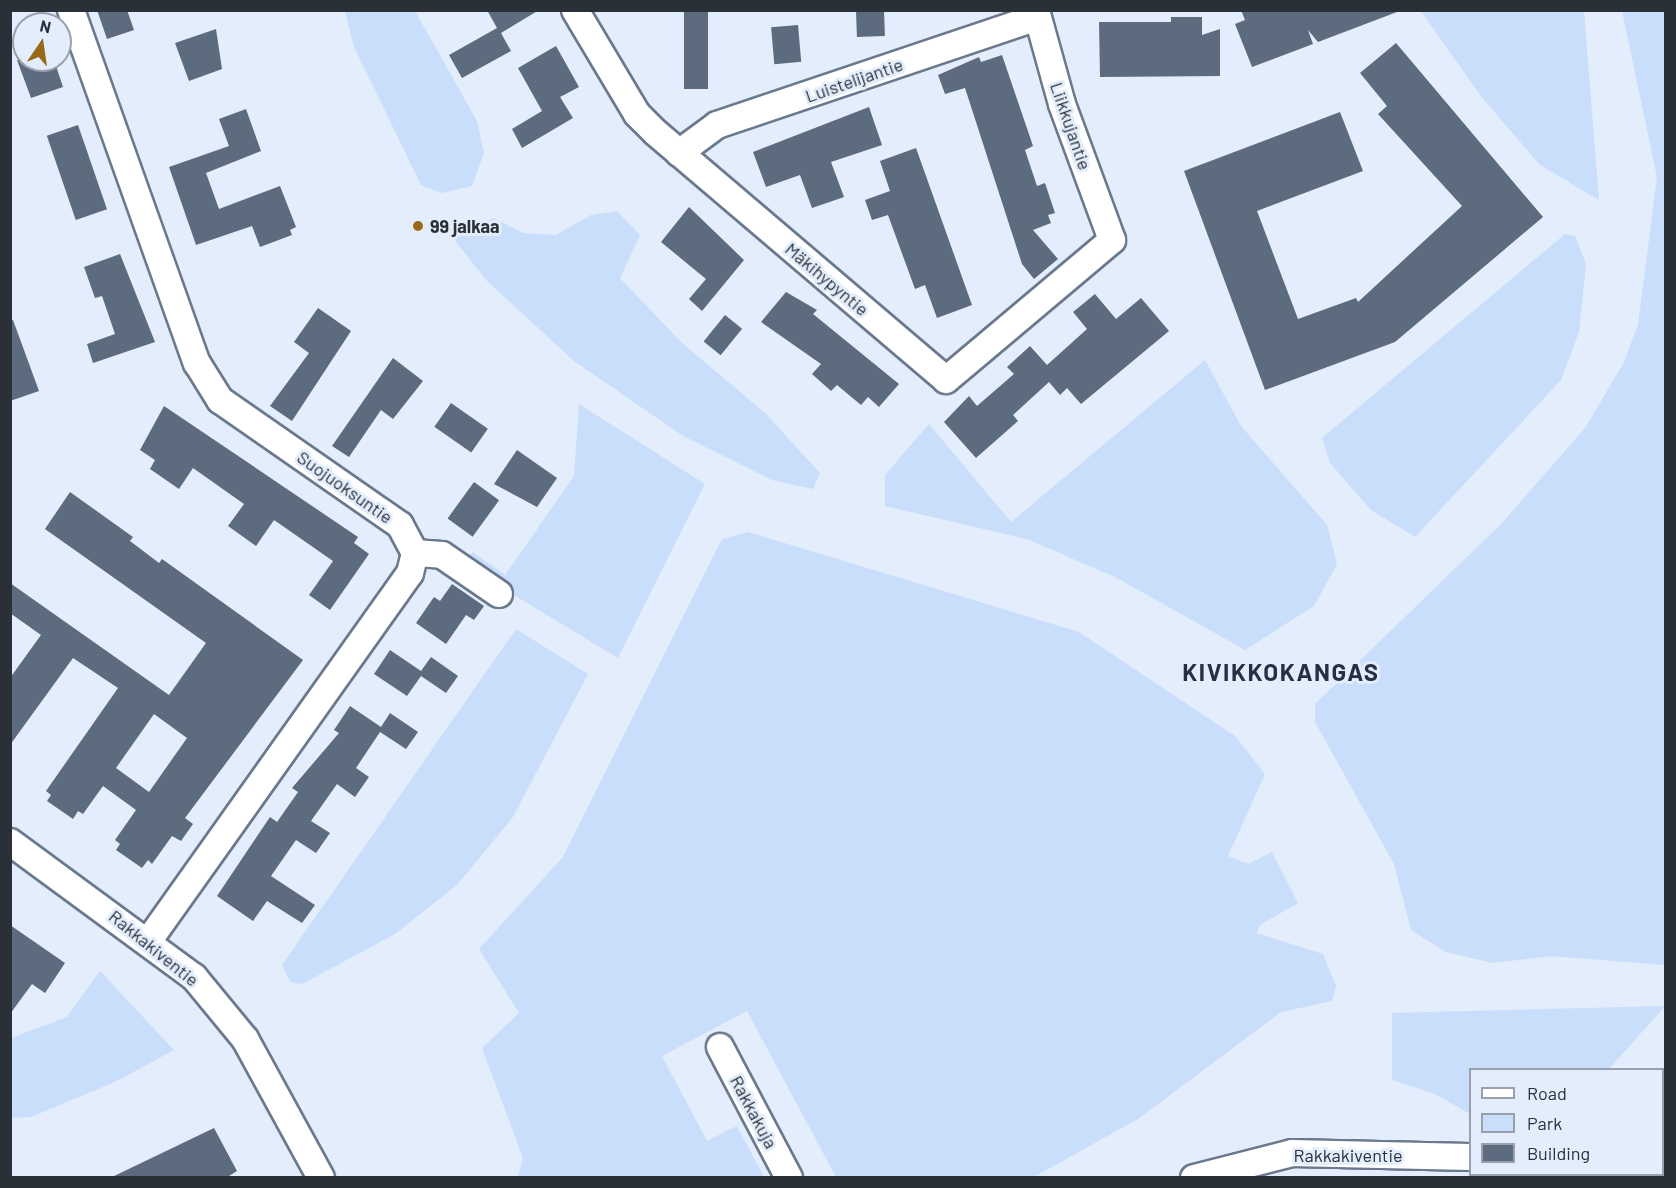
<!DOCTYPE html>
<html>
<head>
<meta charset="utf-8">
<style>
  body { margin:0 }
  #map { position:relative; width:1676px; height:1188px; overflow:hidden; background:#e3edfb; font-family:Barlow,sans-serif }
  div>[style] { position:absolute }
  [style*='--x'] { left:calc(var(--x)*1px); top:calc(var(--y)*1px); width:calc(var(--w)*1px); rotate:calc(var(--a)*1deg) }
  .green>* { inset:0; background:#c9defb }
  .building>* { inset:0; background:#5c6b7e; transform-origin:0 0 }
  .roads { filter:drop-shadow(2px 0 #6a798d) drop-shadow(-2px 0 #6a798d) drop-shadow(0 2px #6a798d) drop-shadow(0 -2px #6a798d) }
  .minor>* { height:26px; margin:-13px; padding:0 13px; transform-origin:13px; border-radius:13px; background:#fff }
  .dots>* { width:16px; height:16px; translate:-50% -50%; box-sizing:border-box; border:3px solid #e3edfb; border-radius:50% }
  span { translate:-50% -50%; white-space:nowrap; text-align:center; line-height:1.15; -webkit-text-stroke:6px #e3edfb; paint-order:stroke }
  .street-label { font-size:18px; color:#293038 }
  .poi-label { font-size:18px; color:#293038; font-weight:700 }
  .left { translate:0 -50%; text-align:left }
  .district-label { font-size:24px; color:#243143; font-weight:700; letter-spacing:1.5px }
  .frame { position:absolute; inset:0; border:12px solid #293038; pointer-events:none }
  .legend { position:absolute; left:1469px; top:1068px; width:195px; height:108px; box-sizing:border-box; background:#e3edfb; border:2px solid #99a1ad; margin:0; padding:8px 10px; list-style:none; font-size:18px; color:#293038 }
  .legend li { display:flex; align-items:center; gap:12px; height:30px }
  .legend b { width:30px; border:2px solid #99a1ad }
  .north { position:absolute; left:12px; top:12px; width:60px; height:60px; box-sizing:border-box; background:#e3edfb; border:2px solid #99a1ad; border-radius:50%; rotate:13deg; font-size:16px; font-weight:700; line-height:24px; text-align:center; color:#293038 }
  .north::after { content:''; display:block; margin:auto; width:21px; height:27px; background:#986919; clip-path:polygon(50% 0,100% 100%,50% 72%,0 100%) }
</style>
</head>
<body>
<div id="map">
  <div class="green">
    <div style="clip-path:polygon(345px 11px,415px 11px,477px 121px,484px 153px,472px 186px,442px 193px,421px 185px,354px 47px)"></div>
    <div style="clip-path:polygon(1421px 11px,1584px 11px,1599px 200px,1540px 165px,1480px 95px)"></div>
    <div style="clip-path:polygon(1622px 11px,1666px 11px,1665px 965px,1550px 956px,1493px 963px,1446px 952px,1411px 930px,1394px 864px,1315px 722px,1315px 704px,1501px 524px,1585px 428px,1623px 364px,1638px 325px,1657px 177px)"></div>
    <div style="clip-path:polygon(617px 211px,640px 235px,620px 278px,680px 341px,766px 414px,820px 473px,813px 489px,772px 480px,683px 436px,574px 361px,487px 281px,453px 238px,493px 218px,523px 233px,556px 235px,591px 215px)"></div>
    <div style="clip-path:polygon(1565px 234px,1575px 236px,1586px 264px,1579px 332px,1561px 380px,1415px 537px,1371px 510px,1330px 463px,1322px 438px)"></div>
    <div style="clip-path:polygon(1205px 360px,1241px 426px,1327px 525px,1337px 564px,1314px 606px,1245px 650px,1117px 578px,1027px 539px,885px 506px,885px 475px,929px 424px,1011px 522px)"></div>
    <div style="clip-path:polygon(579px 404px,705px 484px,618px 658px,461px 563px,473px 552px,505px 575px,574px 476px)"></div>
    <div style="clip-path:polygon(748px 532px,1079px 632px,1235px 736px,1265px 774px,1228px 856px,1248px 864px,1272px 852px,1298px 903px,1260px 925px,1257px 933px,1323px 954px,1336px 986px,1332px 1001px,1281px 1012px,1138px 1119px,1032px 1178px,836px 1177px,747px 1011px,662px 1056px,707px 1141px,737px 1126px,764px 1177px,518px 1177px,523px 1158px,482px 1048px,519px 1013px,479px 949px,563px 857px,722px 539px)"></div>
    <div style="clip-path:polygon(516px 629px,588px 674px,513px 817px,457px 885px,395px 934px,302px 984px,290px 982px,282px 965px)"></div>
    <div style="clip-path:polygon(100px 971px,174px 1050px,117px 1081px,31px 1117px,11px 1118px,11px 1038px,67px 1017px)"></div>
    <div style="clip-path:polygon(1665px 1006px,1609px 1069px,1470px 1070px,1470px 1114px,1435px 1094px,1392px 1080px,1392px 1013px)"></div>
  </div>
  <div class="building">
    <div style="clip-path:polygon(97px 10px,127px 10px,134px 30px,107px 39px)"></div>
    <div style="clip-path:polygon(487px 10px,539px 10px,501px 33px,511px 51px,462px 78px,449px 55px,497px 28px)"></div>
    <div style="left:684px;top:10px;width:24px;height:79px"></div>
    <div style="left:884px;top:10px;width:26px;height:28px;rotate:88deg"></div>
    <div style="clip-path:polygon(1241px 10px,1396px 10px,1397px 12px,1318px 42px,1308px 30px,1313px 44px,1252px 67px,1235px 24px,1245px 20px)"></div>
    <div style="clip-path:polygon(1171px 17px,1202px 17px,1202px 35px,1220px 29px,1220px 76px,1100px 77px,1099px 22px,1171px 22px)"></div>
    <div style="left:798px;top:25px;width:37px;height:27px;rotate:85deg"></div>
    <div style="clip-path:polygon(216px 29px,222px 69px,189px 81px,175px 43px)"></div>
    <div style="clip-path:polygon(1396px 43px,1543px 217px,1395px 342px,1265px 390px,1184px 171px,1340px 112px,1363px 171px,1257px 211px,1298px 319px,1356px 298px,1358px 302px,1462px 206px,1378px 114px,1387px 106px,1360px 73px)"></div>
    <div style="clip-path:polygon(556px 46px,579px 87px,560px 97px,573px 118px,522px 148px,512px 129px,542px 111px,518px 68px)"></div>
    <div style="clip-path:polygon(1002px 55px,1033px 146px,1025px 150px,1037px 186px,1045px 183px,1055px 213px,1048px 215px,1051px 223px,1033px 230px,1058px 259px,1034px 279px,1022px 264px,965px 88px,945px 94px,938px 75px,979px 57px,981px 62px)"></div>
    <div style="clip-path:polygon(17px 60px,54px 60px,63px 87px,31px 98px)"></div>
    <div style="clip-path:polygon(869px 107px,882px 145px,831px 162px,844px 197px,812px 208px,800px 175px,766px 187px,753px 152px)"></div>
    <div style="clip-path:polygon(246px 109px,261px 151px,206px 173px,219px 209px,280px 186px,296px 227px,290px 230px,292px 235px,260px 247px,252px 226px,196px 245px,169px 167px,229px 146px,219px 119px)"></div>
    <div style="left:78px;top:125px;width:89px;height:33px;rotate:71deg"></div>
    <div style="clip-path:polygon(916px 148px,972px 305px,937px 318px,925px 285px,915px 289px,888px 215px,872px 220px,865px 200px,890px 191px,880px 161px)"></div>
    <div style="clip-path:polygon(689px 207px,744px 260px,702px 311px,689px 299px,706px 279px,661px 242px)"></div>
    <div style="clip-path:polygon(120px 254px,155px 342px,93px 363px,87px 344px,115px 334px,102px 296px,95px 298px,84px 267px)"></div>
    <div style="clip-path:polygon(786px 292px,817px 310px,813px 314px,899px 384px,879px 407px,868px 397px,861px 405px,837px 385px,831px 391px,812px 374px,821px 364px,761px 322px)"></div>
    <div style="clip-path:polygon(1095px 294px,1116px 319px,1141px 298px,1169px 331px,1081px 404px,1067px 388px,1060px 395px,1049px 382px,1013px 415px,1018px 421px,976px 458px,944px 422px,969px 396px,977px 406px,1014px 374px,1007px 367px,1030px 346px,1047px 365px,1087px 329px,1073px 312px)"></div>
    <div style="clip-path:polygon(318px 308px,351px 331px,292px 421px,270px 406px,309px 353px,294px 342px)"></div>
    <div style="left:725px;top:315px;width:22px;height:34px;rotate:39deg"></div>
    <div style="clip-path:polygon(13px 320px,39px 391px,10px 401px,10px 321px)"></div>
    <div style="clip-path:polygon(393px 358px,423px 381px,393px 419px,381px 410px,349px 457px,332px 446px)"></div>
    <div style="left:451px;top:403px;width:45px;height:29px;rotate:35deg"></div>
    <div style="clip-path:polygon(164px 406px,358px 537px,354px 543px,369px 554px,330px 610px,309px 595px,333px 561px,274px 520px,256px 546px,228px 526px,244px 504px,193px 468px,179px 489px,150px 469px,155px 460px,140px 450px)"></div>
    <div style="clip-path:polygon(517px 450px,557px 478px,537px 507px,494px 484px)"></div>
    <div style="left:474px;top:482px;width:31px;height:45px;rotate:36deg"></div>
    <div style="clip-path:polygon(evenodd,70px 492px,133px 537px,130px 541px,159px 563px,162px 559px,303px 660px,185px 818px,193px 824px,181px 841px,172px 836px,152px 864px,148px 860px,142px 868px,116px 850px,120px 844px,115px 840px,136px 810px,103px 786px,83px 814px,78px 811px,73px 819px,47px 801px,51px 795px,46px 791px,118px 688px,73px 658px,10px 745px,10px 678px,41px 635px,10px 613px,10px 583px,169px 695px,206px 643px,45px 529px,70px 492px,154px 714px,187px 738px,149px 792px,116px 768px,154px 714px)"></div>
    <div style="clip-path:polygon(452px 584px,484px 606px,474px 620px,466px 615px,446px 644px,416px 623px,434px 597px,440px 601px)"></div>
    <div style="clip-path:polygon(390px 650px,421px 671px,431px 657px,458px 676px,446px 693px,421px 676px,407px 696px,374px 674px)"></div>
    <div style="clip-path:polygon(350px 706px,381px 727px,390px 713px,418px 732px,406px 749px,380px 732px,356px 768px,369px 777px,355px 797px,337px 784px,311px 821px,330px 833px,316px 853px,296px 840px,271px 876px,315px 905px,302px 923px,267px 901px,253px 921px,217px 896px,270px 817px,277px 822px,298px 792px,292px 788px,339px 733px,334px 730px)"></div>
    <div style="clip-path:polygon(10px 925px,65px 963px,45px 993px,32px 984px,10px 1014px)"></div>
    <div style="clip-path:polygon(214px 1128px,237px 1171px,226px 1178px,110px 1178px)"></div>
  </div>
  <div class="roads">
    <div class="minor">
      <div style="--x:71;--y:10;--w:375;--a:70.4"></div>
      <div style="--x:197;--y:363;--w:44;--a:58.1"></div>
      <div style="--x:220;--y:400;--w:219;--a:34.8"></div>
      <div style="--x:400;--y:525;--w:32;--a:62"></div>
      <div style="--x:415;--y:553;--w:21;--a:104"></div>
      <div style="--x:410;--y:573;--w:450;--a:125.4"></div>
      <div style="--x:575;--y:10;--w:121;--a:59.2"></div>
      <div style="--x:637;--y:114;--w:25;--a:45"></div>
      <div style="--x:655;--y:132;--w:382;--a:40.4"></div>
      <div style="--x:946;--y:380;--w:217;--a:-40.1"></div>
      <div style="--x:1112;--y:240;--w:145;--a:-110.2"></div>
      <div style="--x:1062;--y:104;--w:98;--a:-105.5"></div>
      <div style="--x:679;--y:153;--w:47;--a:-36.4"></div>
      <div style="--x:717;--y:125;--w:338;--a:-18.6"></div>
      <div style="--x:415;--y:553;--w:27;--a:4"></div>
      <div style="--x:442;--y:555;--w:69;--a:34.4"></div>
      <div style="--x:10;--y:842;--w:228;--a:36.3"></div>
      <div style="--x:194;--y:977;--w:80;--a:50.6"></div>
      <div style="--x:245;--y:1039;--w:158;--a:61.3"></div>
      <div style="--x:720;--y:1047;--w:148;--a:62.2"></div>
      <div style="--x:1662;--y:1125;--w:4;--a:-14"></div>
      <div style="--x:1517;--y:1174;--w:4;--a:90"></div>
      <div style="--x:1194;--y:1178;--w:101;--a:-14.3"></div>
      <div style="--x:1292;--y:1153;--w:178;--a:1.3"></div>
    </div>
  </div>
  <div class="dots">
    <div style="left:418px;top:226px;background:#986919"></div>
  </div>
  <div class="street-label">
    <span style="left:854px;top:80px;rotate:-19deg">Luistelijantie</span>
    <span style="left:1071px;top:126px;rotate:71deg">Liikkujantie</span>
    <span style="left:827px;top:279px;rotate:40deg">Mäkihypyntie</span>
    <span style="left:345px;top:487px;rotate:35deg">Suojuoksuntie</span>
    <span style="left:154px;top:948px;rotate:39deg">Rakkakiventie</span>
    <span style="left:754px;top:1112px;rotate:62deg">Rakkakuja</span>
    <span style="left:1348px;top:1155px">Rakkakiventie</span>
  </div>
  <div class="poi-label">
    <span class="left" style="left:430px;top:226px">99 jalkaa</span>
  </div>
  <div class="district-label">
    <span style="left:1281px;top:672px">KIVIKKOKANGAS</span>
  </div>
  <div class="frame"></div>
  <ul class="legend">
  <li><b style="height:8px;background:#fff"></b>Road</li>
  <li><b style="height:16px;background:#c9defb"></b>Park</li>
  <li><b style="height:16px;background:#5c6b7e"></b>Building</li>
  </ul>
  <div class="north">N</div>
</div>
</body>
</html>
